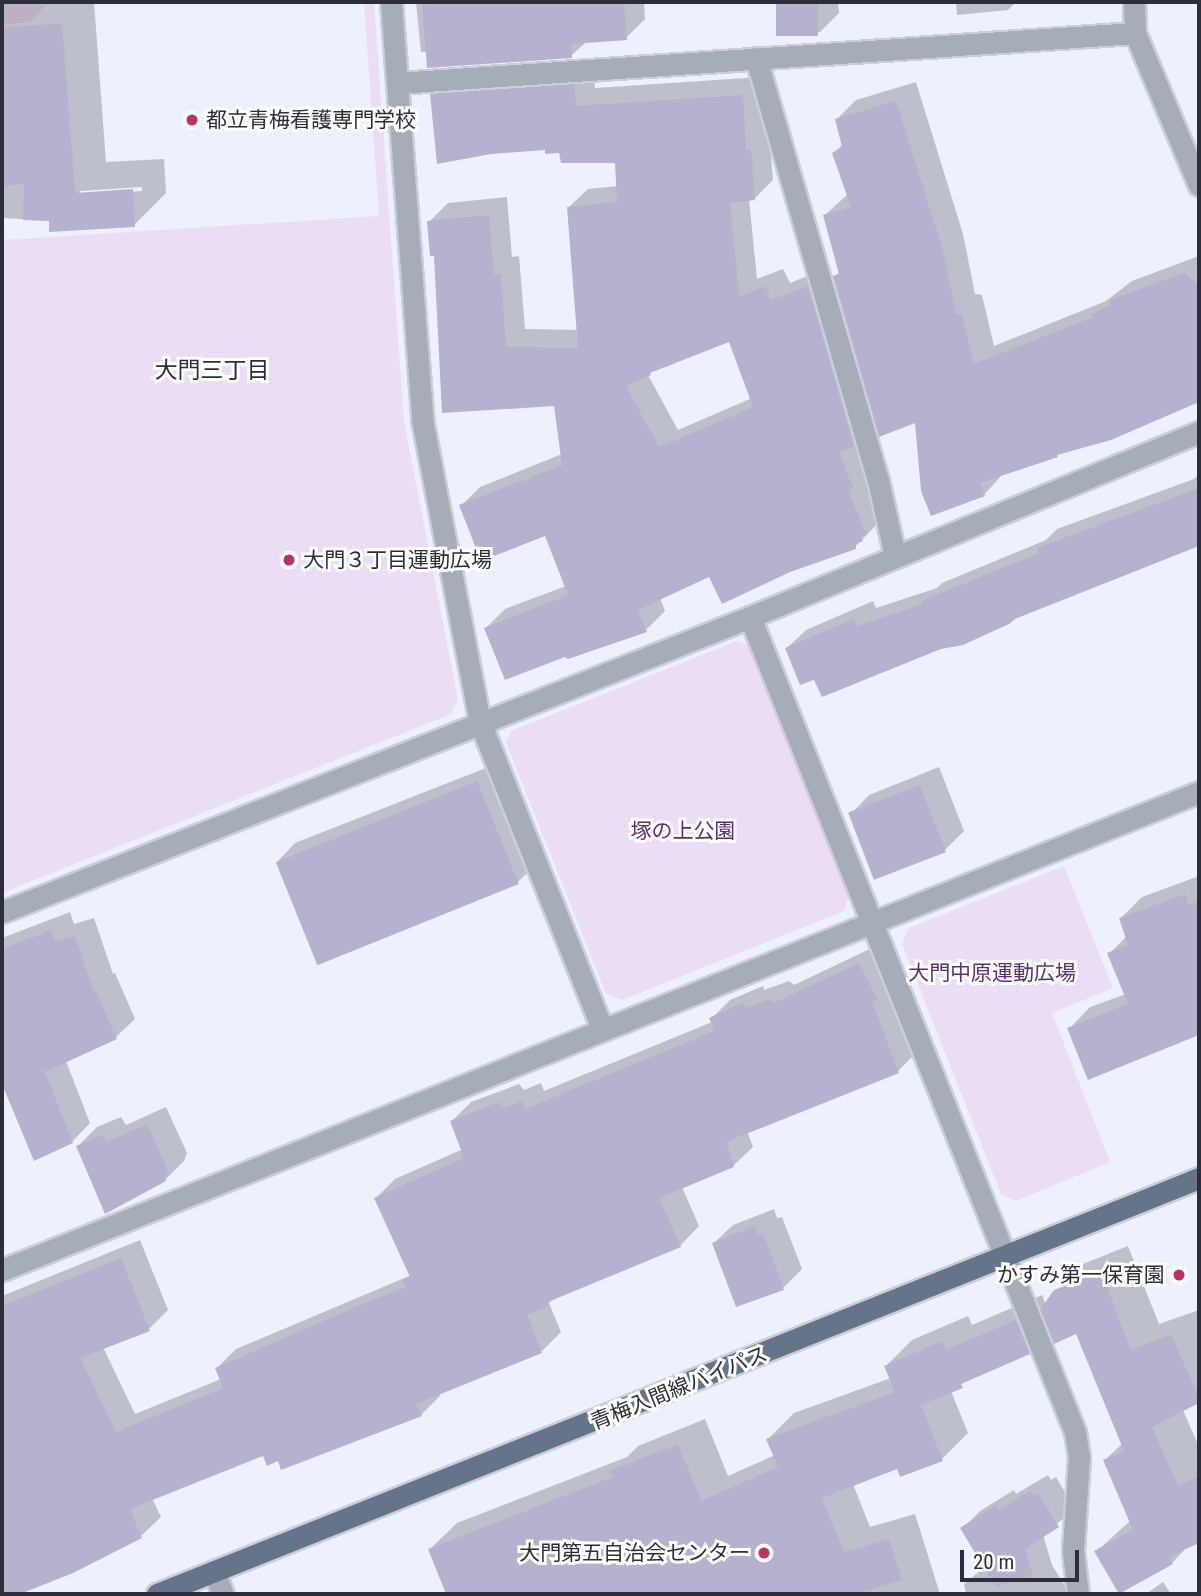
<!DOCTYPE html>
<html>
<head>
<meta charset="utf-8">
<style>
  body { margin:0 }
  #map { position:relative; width:1201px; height:1596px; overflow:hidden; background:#edf1fd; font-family:"Roboto Condensed","Noto Sans JP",sans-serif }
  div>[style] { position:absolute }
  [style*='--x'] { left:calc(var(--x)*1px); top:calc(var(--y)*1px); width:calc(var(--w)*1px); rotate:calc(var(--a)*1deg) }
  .green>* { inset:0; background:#ecddf7 }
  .shadow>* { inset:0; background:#0003 }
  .building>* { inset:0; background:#b5b1ce; transform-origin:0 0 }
  .roads { filter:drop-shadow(2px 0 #caceda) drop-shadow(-2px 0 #caceda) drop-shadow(0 2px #caceda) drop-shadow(0 -2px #caceda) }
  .minor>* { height:21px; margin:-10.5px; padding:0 10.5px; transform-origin:10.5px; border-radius:10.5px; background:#a5adb8 }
  .major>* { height:21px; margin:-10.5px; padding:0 10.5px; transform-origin:10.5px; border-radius:10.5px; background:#657488 }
  .dots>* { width:19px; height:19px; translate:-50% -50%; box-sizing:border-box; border:4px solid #fff; border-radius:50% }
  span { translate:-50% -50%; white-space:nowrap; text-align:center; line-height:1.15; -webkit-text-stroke:6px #fff; paint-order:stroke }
  .poi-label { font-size:21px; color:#2c2f3a }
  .left { translate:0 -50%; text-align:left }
  .right { translate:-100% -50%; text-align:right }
  .park-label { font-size:21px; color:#5d2f78 }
  .street-label { font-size:21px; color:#2c2f3a }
  .neighbourhood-label { font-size:23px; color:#2c2f3a }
  .frame { position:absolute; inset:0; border:4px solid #2c2f3a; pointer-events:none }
  .scale { position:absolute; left:960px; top:1550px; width:119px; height:32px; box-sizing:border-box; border:4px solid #2c2f3a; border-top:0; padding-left:9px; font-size:21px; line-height:24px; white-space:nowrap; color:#2c2f3a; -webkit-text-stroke:5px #fff; paint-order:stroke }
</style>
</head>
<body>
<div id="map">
  <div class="green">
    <div style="clip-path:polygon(2px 2px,49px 2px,30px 22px,2px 25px)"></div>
    <div style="clip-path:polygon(364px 2px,374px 2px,404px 421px,458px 700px,451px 714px,2px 893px,2px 240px,379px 216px)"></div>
    <div style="clip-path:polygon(737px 641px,749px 645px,849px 895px,844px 911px,622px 1000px,606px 994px,506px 743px,511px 731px)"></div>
    <div style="clip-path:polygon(1064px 866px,1113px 988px,1052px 1013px,1110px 1162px,1016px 1201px,1001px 1194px,902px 944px,909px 928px)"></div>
  </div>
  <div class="shadow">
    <div style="clip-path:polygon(evenodd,2px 2px,94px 2px,106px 162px,164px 159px,166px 193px,134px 225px,2px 218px,2px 2px,142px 187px,142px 191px,80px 195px,80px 191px,142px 187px)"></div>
    <div style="clip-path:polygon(416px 2px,644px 2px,645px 19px,626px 38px,587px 41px,571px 56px,421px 52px)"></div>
    <div style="clip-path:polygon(778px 2px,838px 2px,839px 13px,820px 32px,780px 35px)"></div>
    <div style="clip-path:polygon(956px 2px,1101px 2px,1014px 4px,1008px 10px,957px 15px)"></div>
    <div style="clip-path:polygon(evenodd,593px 66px,595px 88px,761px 77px,764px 132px,769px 132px,773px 180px,754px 199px,749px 199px,757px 279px,783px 269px,790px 283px,827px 268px,880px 521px,855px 547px,710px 575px,660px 598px,665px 611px,646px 630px,569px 657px,486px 628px,505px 609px,566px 586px,546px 534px,461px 506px,480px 487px,562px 454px,556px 404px,444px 411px,436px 254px,429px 222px,448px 203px,507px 197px,512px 257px,519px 256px,525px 329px,578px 330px,569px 207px,588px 189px,618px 186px,617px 161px,546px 148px,432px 95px,450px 76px,593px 66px,730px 340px,752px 398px,678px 430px,648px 375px,654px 369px,730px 340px)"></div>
    <div style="clip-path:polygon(916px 82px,963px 234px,975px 294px,982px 295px,994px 346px,1106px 301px,1132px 281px,1199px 256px,1199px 407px,1195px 402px,1003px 474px,984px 495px,917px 421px,835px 277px,840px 271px,825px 215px,848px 194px,834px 153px,843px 144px,837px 119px,856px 100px)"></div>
    <div style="clip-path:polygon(1199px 474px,1199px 544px,1014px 617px,815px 678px,787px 648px,806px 630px,873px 601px,876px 608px,937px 588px,942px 583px,1046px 540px,1057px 529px,1194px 479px)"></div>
    <div style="clip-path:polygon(496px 764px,536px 864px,517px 883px,277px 862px,295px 843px)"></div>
    <div style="clip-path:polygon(939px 767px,964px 831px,945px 850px,851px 814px,869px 795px)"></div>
    <div style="clip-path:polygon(1199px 876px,1199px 1034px,1089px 1078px,1070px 1028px,1090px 1007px,1126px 994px,1109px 954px,1127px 936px,1121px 918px,1142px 897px)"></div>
    <div style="clip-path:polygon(70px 912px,74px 924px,94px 918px,113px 974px,115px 973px,135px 1019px,116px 1037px,66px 1061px,90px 1123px,72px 1142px,5px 1086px,2px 1087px,2px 938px)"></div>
    <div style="clip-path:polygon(878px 945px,917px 1052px,898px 1071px,747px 1131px,753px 1147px,733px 1166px,682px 1187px,699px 1226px,680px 1246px,555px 1297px,549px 1303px,561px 1332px,542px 1351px,439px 1393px,440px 1396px,421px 1415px,279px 1459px,264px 1453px,152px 1498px,161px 1517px,141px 1536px,19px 1594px,2px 1594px,2px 1296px,140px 1240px,168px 1310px,149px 1329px,103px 1347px,135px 1414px,221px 1379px,217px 1368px,236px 1349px,409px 1276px,411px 1274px,376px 1198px,395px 1179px,463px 1149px,452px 1121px,471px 1102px,519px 1084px,524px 1090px,541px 1083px,544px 1091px,712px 1022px,711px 1019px,730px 1000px,763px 986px,764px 990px,789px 981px,794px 985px)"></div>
    <div style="clip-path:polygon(166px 1107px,187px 1153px,184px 1161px,165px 1180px,78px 1146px,97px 1127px,121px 1117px,126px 1125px)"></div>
    <div style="clip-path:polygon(774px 1209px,777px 1218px,782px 1217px,802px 1269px,783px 1288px,714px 1243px,733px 1225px)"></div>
    <div style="clip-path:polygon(1128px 1246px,1159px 1324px,1199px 1310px,1199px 1402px,1183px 1410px,1199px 1447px,1199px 1541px,1188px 1546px,1172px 1563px,1096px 1552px,1131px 1520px,1105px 1460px,1123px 1443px,1077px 1332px,1051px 1331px,1029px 1353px,970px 1378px,951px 1391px,968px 1433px,942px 1459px,898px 1467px,853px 1484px,870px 1527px,915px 1514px,940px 1594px,839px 1594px,838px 1586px,818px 1594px,448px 1594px,430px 1549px,457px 1523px,627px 1457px,638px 1446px,705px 1419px,728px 1476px,775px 1455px,768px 1439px,794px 1413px,891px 1378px,886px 1366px,912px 1340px,968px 1316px,972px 1325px,1042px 1295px,1046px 1305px,1083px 1264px)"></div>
    <div style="clip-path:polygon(1048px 1475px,1051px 1480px,1056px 1477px,1075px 1509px,1043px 1535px,1052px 1565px,1070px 1594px,966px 1594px,964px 1584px,986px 1566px,963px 1528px,980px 1511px,1014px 1490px,1016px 1494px)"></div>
    <div style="clip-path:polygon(1163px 1582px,1171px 1594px,1146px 1594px)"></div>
  </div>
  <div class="building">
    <div style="clip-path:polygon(454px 2px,624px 2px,627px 40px,571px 44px,572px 58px,427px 68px,422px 5px)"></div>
    <div style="left:776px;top:2px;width:42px;height:34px"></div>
    <div style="clip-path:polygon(62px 23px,75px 193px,133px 189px,135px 227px,49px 232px,49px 221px,23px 220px,24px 184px,2px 186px,2px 28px)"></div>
    <div style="clip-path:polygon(evenodd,574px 84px,576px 106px,743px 95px,746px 150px,751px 149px,755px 200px,730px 203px,739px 297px,765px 286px,771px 300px,808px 286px,854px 446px,839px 452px,853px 488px,848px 490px,866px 534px,861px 536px,863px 541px,856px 544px,856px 549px,790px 572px,722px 604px,709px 577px,638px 610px,647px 632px,568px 659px,565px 657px,505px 680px,484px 628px,568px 595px,545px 536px,481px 561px,459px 505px,562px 465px,554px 406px,442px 413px,434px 256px,430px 256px,427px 221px,489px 215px,494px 275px,501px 274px,506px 347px,578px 348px,567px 207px,617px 202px,615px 163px,561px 163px,559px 153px,545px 154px,545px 150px,491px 154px,437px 164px,430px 94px,574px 84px,729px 342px,753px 407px,659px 447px,626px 386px,651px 375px,650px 373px,729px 342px)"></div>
    <div style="clip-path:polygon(896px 101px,944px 254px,956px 314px,962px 314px,974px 364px,1093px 317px,1091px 314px,1111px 305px,1110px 300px,1184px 273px,1199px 287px,1199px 402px,1111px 440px,1057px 455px,1058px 457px,980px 483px,985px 496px,931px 516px,921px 491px,915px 423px,879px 437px,833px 276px,839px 274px,823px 215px,851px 207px,832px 153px,842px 147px,835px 119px)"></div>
    <div style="clip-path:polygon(1199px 488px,1199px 546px,1015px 619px,1009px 624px,963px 645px,941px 649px,822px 697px,814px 680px,800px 685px,785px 648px,854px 619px,857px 626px,923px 604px,922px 601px,1039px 553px,1037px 548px)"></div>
    <div style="left:477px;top:781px;width:111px;height:217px;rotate:68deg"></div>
    <div style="left:920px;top:785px;width:72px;height:77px;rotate:69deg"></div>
    <div style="clip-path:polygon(1185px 894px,1189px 905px,1199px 901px,1199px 1035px,1088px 1080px,1067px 1028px,1128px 1004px,1107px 953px,1128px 945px,1119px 918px)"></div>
    <div style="clip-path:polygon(51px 930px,55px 941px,75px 936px,94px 992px,96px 991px,117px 1039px,45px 1072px,73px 1143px,34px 1161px,2px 1084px,2px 949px)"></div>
    <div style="clip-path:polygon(859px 963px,877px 999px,872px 1002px,899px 1073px,726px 1142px,734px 1167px,659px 1198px,681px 1247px,548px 1302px,549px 1305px,527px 1315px,542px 1353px,416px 1404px,422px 1416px,281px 1470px,278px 1461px,267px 1466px,263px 1456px,130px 1509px,142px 1538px,73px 1573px,20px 1594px,2px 1594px,2px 1306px,121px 1258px,150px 1331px,80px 1358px,116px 1432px,223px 1388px,215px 1368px,372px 1300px,405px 1288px,402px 1280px,410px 1277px,374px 1198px,464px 1158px,450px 1121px,499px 1102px,504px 1108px,522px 1101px,525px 1109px,714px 1031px,709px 1018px,743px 1003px,745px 1008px,769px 999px,774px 1003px)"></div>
    <div style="clip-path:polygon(147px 1124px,169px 1173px,165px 1176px,166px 1181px,105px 1214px,76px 1146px,102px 1135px,107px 1142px)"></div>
    <div style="clip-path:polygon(755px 1226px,758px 1236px,763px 1234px,784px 1290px,736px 1307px,712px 1243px)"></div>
    <div style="clip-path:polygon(1101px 1272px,1131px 1350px,1171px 1334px,1199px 1398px,1199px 1403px,1152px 1427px,1178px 1486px,1199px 1476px,1199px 1543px,1169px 1557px,1173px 1564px,1119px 1594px,1094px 1551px,1133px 1530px,1103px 1460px,1124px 1451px,1076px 1334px,1054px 1344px,1040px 1310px,1054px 1290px)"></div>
    <div style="clip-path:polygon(1016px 1320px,1030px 1354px,961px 1384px,963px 1388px,921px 1405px,943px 1461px,900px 1477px,897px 1469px,822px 1498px,844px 1552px,889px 1539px,902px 1580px,857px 1594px,446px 1594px,428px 1549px,613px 1477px,610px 1471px,678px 1444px,701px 1501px,778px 1467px,766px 1439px,895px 1392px,884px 1366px,942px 1341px,946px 1350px)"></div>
    <div style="clip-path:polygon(1030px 1491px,1033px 1496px,1038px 1493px,1059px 1527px,1025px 1549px,1033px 1575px,996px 1587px,960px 1528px,996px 1505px,999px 1510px)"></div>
  </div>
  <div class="roads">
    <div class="minor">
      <div style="--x:391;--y:2;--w:418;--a:85.7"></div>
      <div style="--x:422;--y:419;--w:309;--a:79.2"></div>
      <div style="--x:480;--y:722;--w:330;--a:68.3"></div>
      <div style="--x:1134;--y:2;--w:31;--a:88"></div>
      <div style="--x:1135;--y:33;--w:165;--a:67.2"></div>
      <div style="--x:756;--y:58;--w:439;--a:73.9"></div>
      <div style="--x:878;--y:480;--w:78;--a:77.4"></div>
      <div style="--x:397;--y:83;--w:740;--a:-3.88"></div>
      <div style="--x:750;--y:617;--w:877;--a:68.26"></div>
      <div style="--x:1075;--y:1432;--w:25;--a:81"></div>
      <div style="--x:1079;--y:1457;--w:94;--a:93.7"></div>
      <div style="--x:1073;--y:1551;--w:43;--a:83.4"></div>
      <div style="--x:2;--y:912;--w:804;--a:-21.52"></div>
      <div style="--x:750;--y:617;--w:486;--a:-22.4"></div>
      <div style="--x:2;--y:1270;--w:1289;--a:-21.77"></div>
      <div style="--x:214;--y:1572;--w:24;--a:68"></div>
    </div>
    <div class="major">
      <div style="--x:157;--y:1594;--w:1122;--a:-21.76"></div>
    </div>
  </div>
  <div class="dots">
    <div style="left:192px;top:120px;background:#bd3061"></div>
    <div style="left:289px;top:560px;background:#bd3061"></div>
    <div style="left:1179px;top:1275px;background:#bd3061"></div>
    <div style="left:764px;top:1553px;background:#bd3061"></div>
  </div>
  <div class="poi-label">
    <span class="left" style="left:206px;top:120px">都立青梅看護専門学校</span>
    <span class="left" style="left:303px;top:560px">大門３丁目運動広場</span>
    <span class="right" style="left:1165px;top:1275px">かすみ第一保育園</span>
    <span class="right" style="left:750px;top:1553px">大門第五自治会センター</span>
  </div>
  <div class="park-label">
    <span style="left:683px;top:831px">塚の上公園</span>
    <span style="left:992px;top:973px">大門中原運動広場</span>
  </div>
  <div class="street-label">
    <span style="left:679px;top:1388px;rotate:-22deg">青梅入間線バイパス</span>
  </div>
  <div class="neighbourhood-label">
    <span style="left:212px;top:371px">大門三丁目</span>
  </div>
  <div class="frame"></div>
  <div class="scale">20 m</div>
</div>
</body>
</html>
